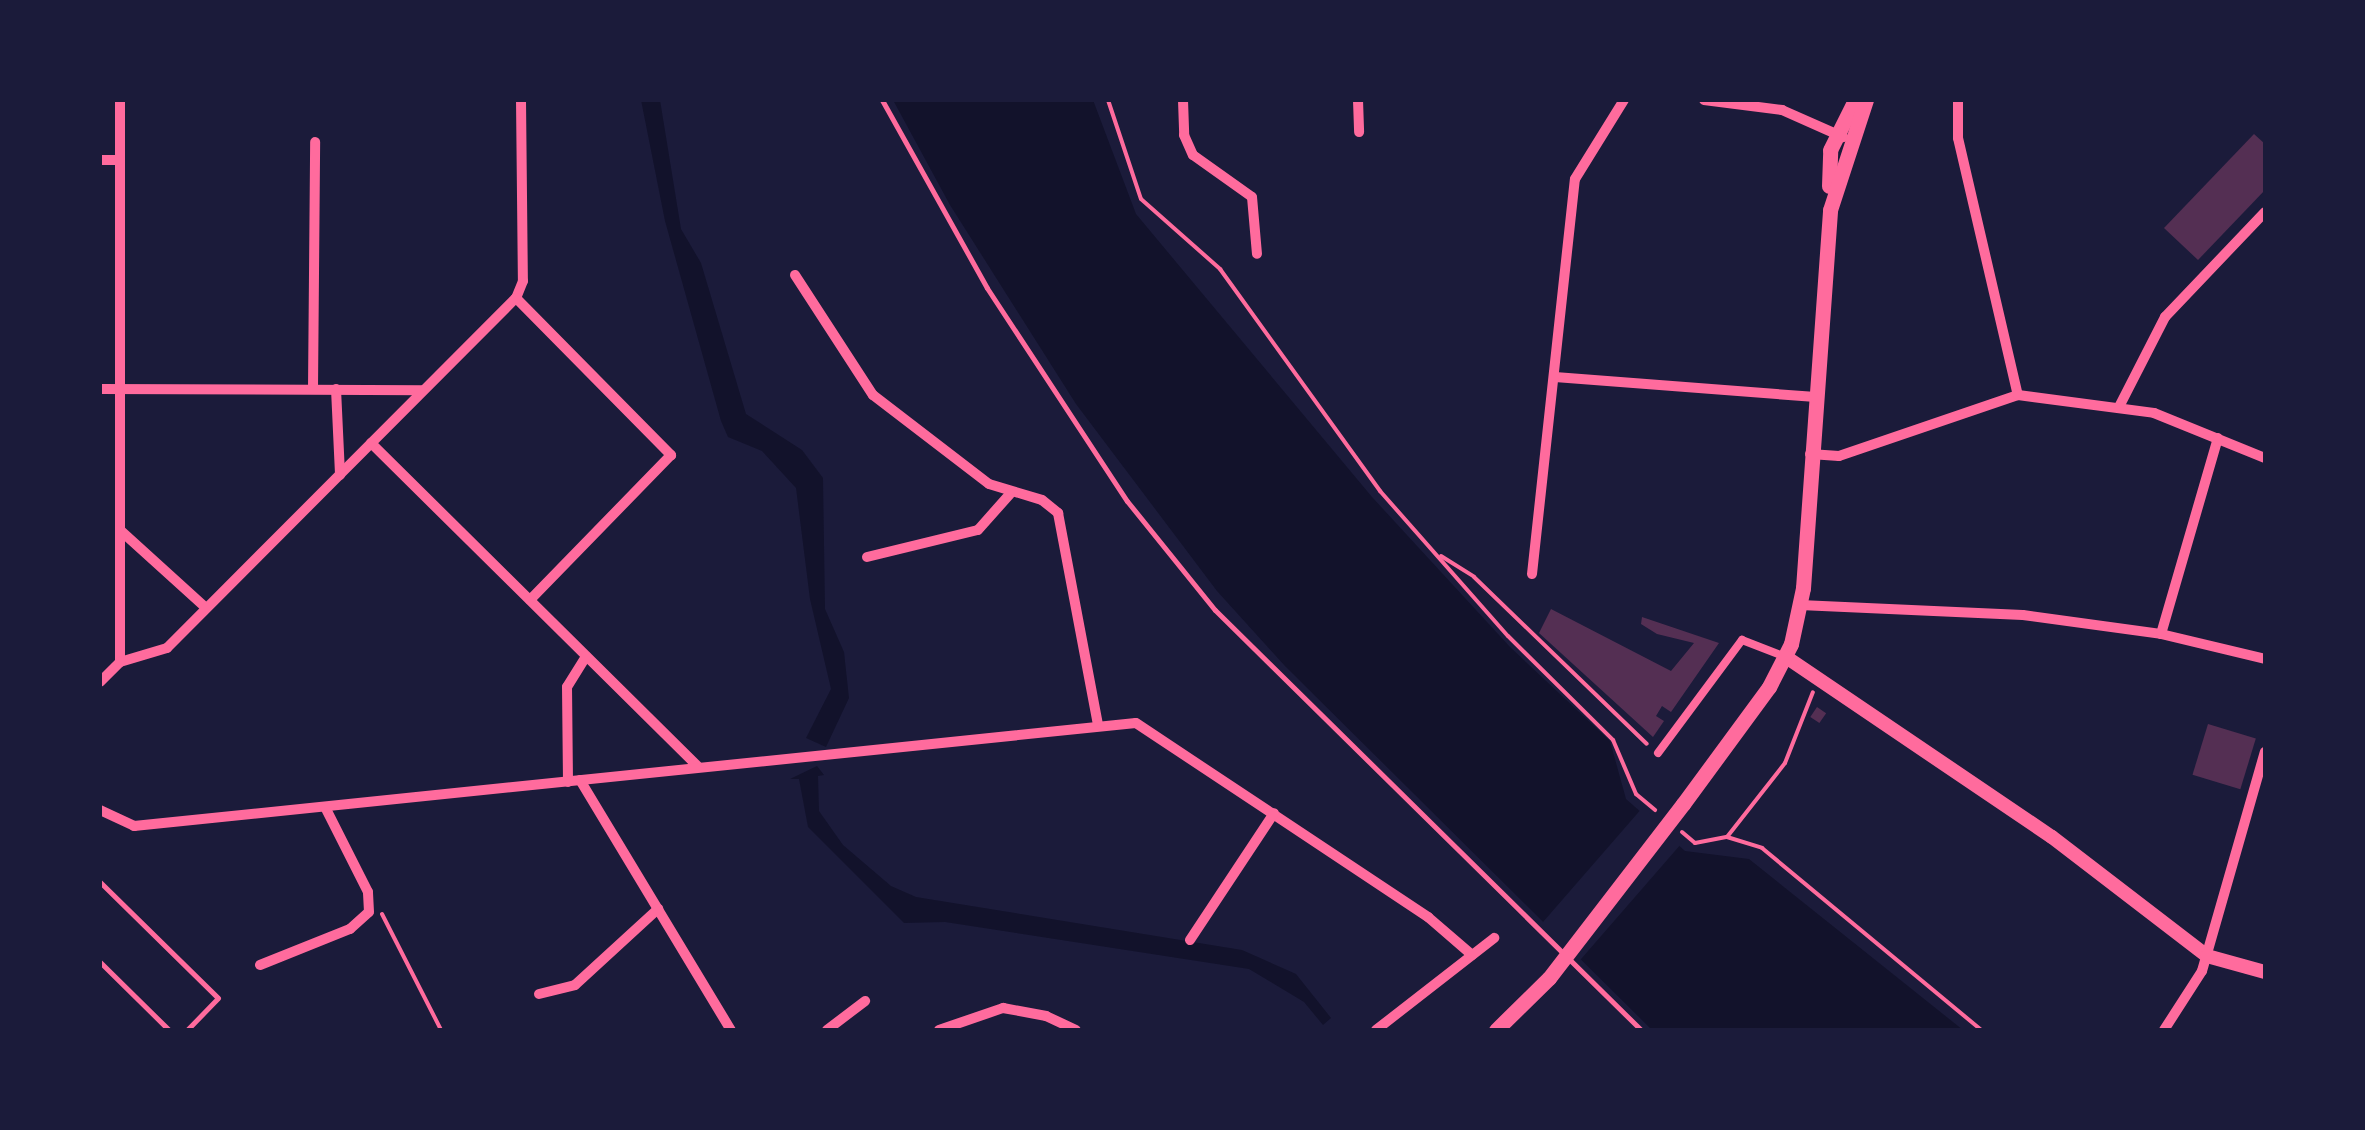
<!DOCTYPE html>
<html>
<head>
<meta charset="utf-8">
<style>
  body { margin:0 }
  #map { position:relative; width:2365px; height:1130px; overflow:hidden; background:#1b1b3a; font-family:Inter,sans-serif }
  div>[style] { position:absolute }
  [style*='--x'] { left:calc(var(--x)*1px); top:calc(var(--y)*1px); width:calc(var(--w)*1px); rotate:calc(var(--a)*1deg) }
  .water>* { inset:0; background:#12122b }
  .pier>* { inset:0; background:#1b1b3a; transform-origin:0 0 }
  .building>* { inset:0; background:#542f53; transform-origin:0 0 }
  .path>* { height:4px; margin:-2px; padding:0 2px; transform-origin:2px; border-radius:2px; background:#ff6b9d }
  .service>* { height:5px; margin:-2.5px; padding:0 2.5px; transform-origin:2.5px; border-radius:2.5px; background:#ff6b9d }
  .pedestrian>* { height:8px; margin:-4px; padding:0 4px; transform-origin:4px; border-radius:4px; background:#ff6b9d }
  .minor>* { height:10px; margin:-5px; padding:0 5px; transform-origin:5px; border-radius:5px; background:#ff6b9d }
  .tertiary>* { height:14px; margin:-7px; padding:0 7px; transform-origin:7px; border-radius:7px; background:#ff6b9d }
  .secondary>* { height:15px; margin:-7.5px; padding:0 7.5px; transform-origin:7.5px; border-radius:7.5px; background:#ff6b9d }
  span { translate:-50% -50%; white-space:nowrap; text-align:center; line-height:1.15; -webkit-text-stroke:10px #1b1b3a; paint-order:stroke }
  .frame { position:absolute; inset:0; border:102px solid #1b1b3a; pointer-events:none }
</style>
</head>
<body>
<div id="map">
  <div class="water">
    <div style="clip-path:polygon(641px 100px,660px 100px,681px 229px,701px 263px,746px 414px,802px 450px,823px 478px,825px 609px,844px 652px,849px 698px,826px 747px,806px 738px,831px 689px,810px 599px,796px 488px,762px 451px,728px 437px,721px 421px,665px 221px)"></div>
    <div style="clip-path:polygon(893px 100px,1093px 100px,1136px 214px,1372px 497px,1510px 647px,1610px 741px,1626px 799px,1685px 851px,1749px 859px,1963px 1030px,1652px 1030px,1285px 666px,1217px 591px,1076px 404px,950px 205px)"></div>
    <div style="clip-path:polygon(817px 766px,824px 775px,818px 776px,819px 811px,843px 845px,891px 886px,916px 897px,1242px 950px,1296px 974px,1331px 1018px,1323px 1025px,1304px 1002px,1249px 969px,945px 922px,904px 923px,808px 827px,799px 779px,790px 779px)"></div>
  </div>
  <div class="pier">
    <div style="left:1643px;top:807px;width:53px;height:158px;rotate:41deg"></div>
  </div>
  <div class="building">
    <div style="clip-path:polygon(2254px 134px,2265px 144px,2265px 190px,2198px 260px,2164px 228px)"></div>
    <div style="clip-path:polygon(1551px 609px,1671px 671px,1694px 643px,1657px 634px,1641px 624px,1642px 617px,1719px 643px,1671px 712px,1662px 706px,1656px 716px,1664px 721px,1653px 737px,1539px 633px)"></div>
    <div style="left:1817px;top:707px;width:11px;height:12px;rotate:34deg"></div>
    <div style="left:2208px;top:724px;width:50px;height:53px;rotate:17deg"></div>
  </div>
  <div class="path">
    <div style="--x:1108;--y:100;--w:104;--a:71.6"></div>
    <div style="--x:1141;--y:199;--w:106;--a:41.5"></div>
    <div style="--x:1220;--y:269;--w:274;--a:54.2"></div>
    <div style="--x:1380;--y:491;--w:193;--a:48.6"></div>
    <div style="--x:1508;--y:636;--w:148;--a:44.7"></div>
    <div style="--x:1613;--y:740;--w:59;--a:66.9"></div>
    <div style="--x:1636;--y:794;--w:25;--a:40"></div>
    <div style="--x:1441;--y:556;--w:39;--a:32"></div>
    <div style="--x:1474;--y:577;--w:240;--a:44"></div>
    <div style="--x:1682;--y:832;--w:17;--a:40"></div>
    <div style="--x:1695;--y:843;--w:33;--a:-11"></div>
    <div style="--x:1727;--y:837;--w:37;--a:17"></div>
    <div style="--x:1762;--y:848;--w:285;--a:39.7"></div>
    <div style="--x:1727;--y:837;--w:94;--a:-51.9"></div>
    <div style="--x:1785;--y:763;--w:76;--a:-68.5"></div>
    <div style="--x:382;--y:914;--w:130;--a:63"></div>
  </div>
  <div class="service">
    <div style="--x:882;--y:100;--w:215;--a:60.8"></div>
    <div style="--x:987;--y:288;--w:255;--a:56.7"></div>
    <div style="--x:1127;--y:501;--w:140;--a:51.1"></div>
    <div style="--x:1215;--y:610;--w:598;--a:44.59"></div>
    <div style="--x:100;--y:882;--w:165;--a:44.5"></div>
    <div style="--x:218;--y:998;--w:45;--a:134.1"></div>
    <div style="--x:100;--y:962;--w:97;--a:44.6"></div>
  </div>
  <div class="pedestrian">
    <div style="--x:1658;--y:753;--w:141;--a:-53.4"></div>
    <div style="--x:1742;--y:640;--w:44;--a:21.3"></div>
  </div>
  <div class="minor">
    <div style="--x:120;--y:100;--w:562;--a:90"></div>
    <div style="--x:521;--y:100;--w:181;--a:89.4"></div>
    <div style="--x:523;--y:281;--w:18;--a:112"></div>
    <div style="--x:516;--y:298;--w:221;--a:45.4"></div>
    <div style="--x:671;--y:455;--w:202;--a:134.2"></div>
    <div style="--x:1183;--y:100;--w:35;--a:88"></div>
    <div style="--x:1184;--y:135;--w:22;--a:66"></div>
    <div style="--x:1193;--y:155;--w:72;--a:35.4"></div>
    <div style="--x:1252;--y:197;--w:57;--a:85"></div>
    <div style="--x:1358;--y:100;--w:32;--a:88"></div>
    <div style="--x:1704;--y:100;--w:79;--a:7.3"></div>
    <div style="--x:1782;--y:110;--w:67;--a:23.9"></div>
    <div style="--x:1958;--y:100;--w:38;--a:90"></div>
    <div style="--x:1958;--y:138;--w:264;--a:76.9"></div>
    <div style="--x:100;--y:160;--w:20;--a:0"></div>
    <div style="--x:795;--y:275;--w:143;--a:57"></div>
    <div style="--x:873;--y:395;--w:146;--a:37.5"></div>
    <div style="--x:989;--y:484;--w:55;--a:16.8"></div>
    <div style="--x:1042;--y:500;--w:21;--a:39"></div>
    <div style="--x:1058;--y:513;--w:216;--a:79.3"></div>
    <div style="--x:1555;--y:377;--w:258;--a:4.4"></div>
    <div style="--x:313;--y:388;--w:246;--a:-89.5"></div>
    <div style="--x:100;--y:389;--w:323;--a:0.2"></div>
    <div style="--x:336;--y:389;--w:86;--a:87.3"></div>
    <div style="--x:2120;--y:405;--w:99;--a:-62.9"></div>
    <div style="--x:2165;--y:317;--w:145;--a:-46.4"></div>
    <div style="--x:371;--y:443;--w:459;--a:44.7"></div>
    <div style="--x:1810;--y:454;--w:29;--a:4"></div>
    <div style="--x:1839;--y:456;--w:189;--a:-18.8"></div>
    <div style="--x:2018;--y:395;--w:137;--a:7.5"></div>
    <div style="--x:2154;--y:413;--w:120;--a:22.1"></div>
    <div style="--x:120;--y:530;--w:116;--a:42.2"></div>
    <div style="--x:867;--y:557;--w:114;--a:-13.7"></div>
    <div style="--x:978;--y:530;--w:48;--a:-48.4"></div>
    <div style="--x:1532;--y:574;--w:397;--a:-83.8"></div>
    <div style="--x:1575;--y:179;--w:93;--a:-58.2"></div>
    <div style="--x:1800;--y:605;--w:223;--a:2.6"></div>
    <div style="--x:2023;--y:615;--w:139;--a:7.8"></div>
    <div style="--x:2161;--y:634;--w:107;--a:13.5"></div>
    <div style="--x:2161;--y:634;--w:204;--a:-73.8"></div>
    <div style="--x:120;--y:662;--w:49;--a:-16.6"></div>
    <div style="--x:167;--y:648;--w:494;--a:-45.1"></div>
    <div style="--x:100;--y:682;--w:28;--a:-45"></div>
    <div style="--x:580;--y:780;--w:292;--a:58.9"></div>
    <div style="--x:568;--y:782;--w:95;--a:-90.6"></div>
    <div style="--x:567;--y:687;--w:36;--a:-58"></div>
    <div style="--x:100;--y:810;--w:38;--a:25"></div>
    <div style="--x:134;--y:826;--w:1007;--a:-5.87"></div>
    <div style="--x:1136;--y:723;--w:351;--a:33.6"></div>
    <div style="--x:1428;--y:917;--w:58;--a:40.8"></div>
    <div style="--x:1190;--y:940;--w:152;--a:-56.5"></div>
    <div style="--x:260;--y:965;--w:97;--a:-21.8"></div>
    <div style="--x:350;--y:929;--w:25;--a:-42"></div>
    <div style="--x:369;--y:912;--w:20;--a:-93"></div>
    <div style="--x:368;--y:892;--w:95;--a:-116.8"></div>
    <div style="--x:539;--y:994;--w:37;--a:-14"></div>
    <div style="--x:575;--y:985;--w:113;--a:-42.5"></div>
    <div style="--x:827;--y:1030;--w:48;--a:-37.3"></div>
    <div style="--x:939;--y:1030;--w:68;--a:-19"></div>
    <div style="--x:1003;--y:1008;--w:44;--a:10.5"></div>
    <div style="--x:1046;--y:1016;--w:33;--a:25"></div>
    <div style="--x:1376;--y:1030;--w:150;--a:-37.9"></div>
    <div style="--x:2164;--y:1030;--w:70;--a:-57.2"></div>
    <div style="--x:2202;--y:971;--w:228;--a:-74"></div>
  </div>
  <div class="tertiary">
    <div style="--x:1786;--y:657;--w:321;--a:34.1"></div>
    <div style="--x:2052;--y:837;--w:195;--a:37.5"></div>
    <div style="--x:2207;--y:956;--w:60;--a:15.4"></div>
  </div>
  <div class="secondary">
    <div style="--x:1829;--y:186;--w:36;--a:-88"></div>
    <div style="--x:1830;--y:150;--w:56;--a:-63.4"></div>
    <div style="--x:1496;--y:1030;--w:74;--a:-44.5"></div>
    <div style="--x:1549;--y:978;--w:220;--a:-52.4"></div>
    <div style="--x:1683;--y:804;--w:145;--a:-53.7"></div>
    <div style="--x:1769;--y:687;--w:48;--a:-62.9"></div>
    <div style="--x:1791;--y:644;--w:57;--a:-77.9"></div>
    <div style="--x:1803;--y:588;--w:379;--a:-85.9"></div>
    <div style="--x:1830;--y:210;--w:116;--a:-71.9"></div>
  </div>
  <div class="frame"></div>
</div>
</body>
</html>
